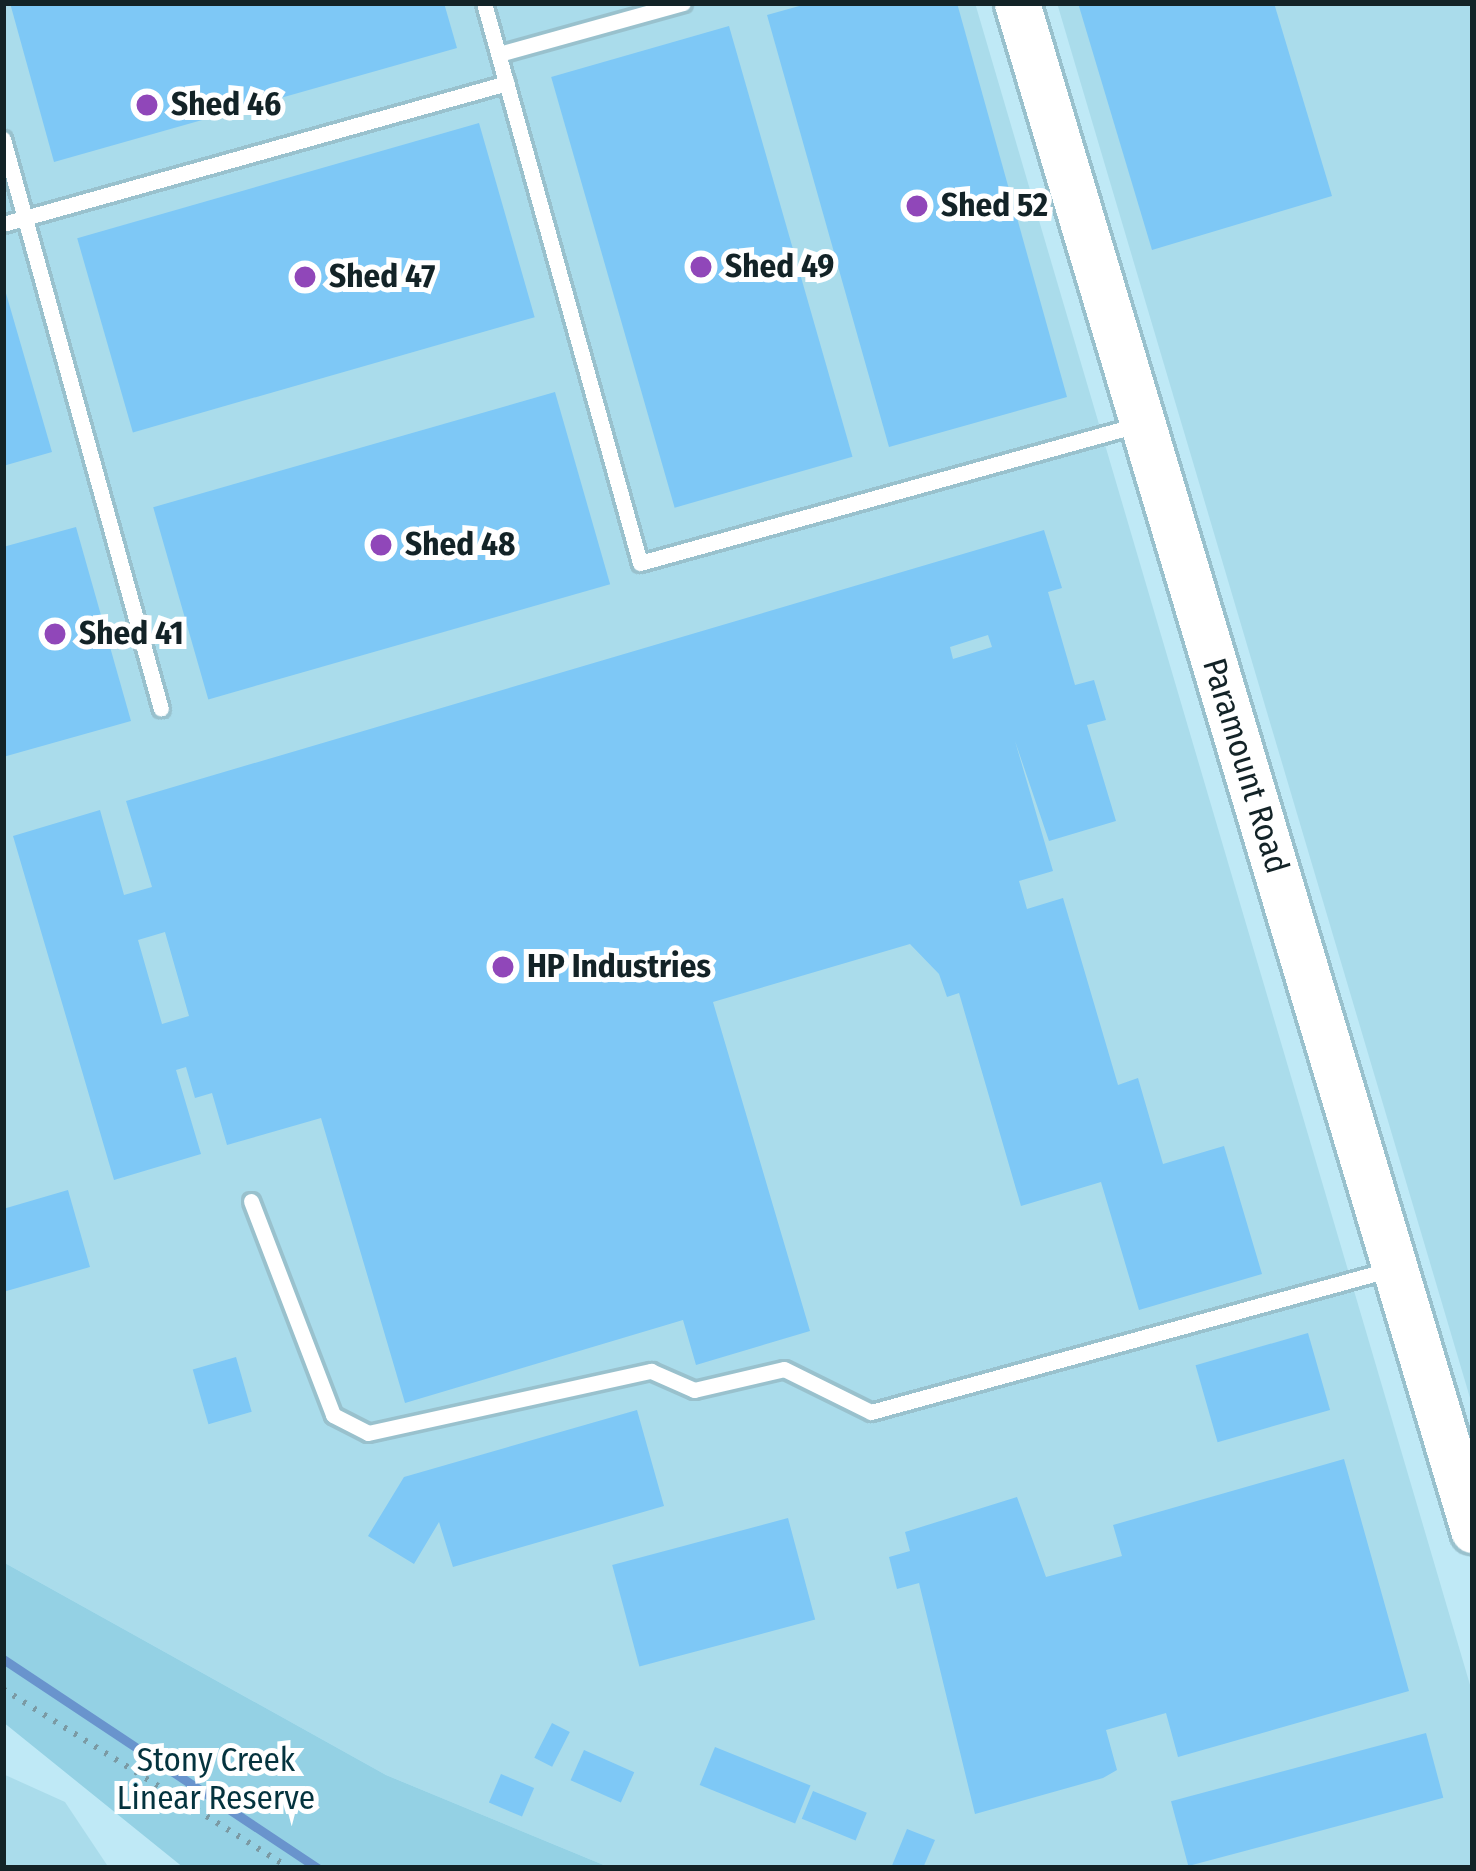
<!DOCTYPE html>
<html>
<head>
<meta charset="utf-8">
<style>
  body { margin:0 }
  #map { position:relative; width:1476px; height:1871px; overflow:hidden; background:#bfe9f6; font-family:"Fira Sans Condensed",sans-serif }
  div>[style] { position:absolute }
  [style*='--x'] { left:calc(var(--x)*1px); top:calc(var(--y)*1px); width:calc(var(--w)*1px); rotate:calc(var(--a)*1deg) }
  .built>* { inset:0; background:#aadceb }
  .green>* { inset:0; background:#94d1e4 }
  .stream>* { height:9px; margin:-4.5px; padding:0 4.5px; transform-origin:4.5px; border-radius:4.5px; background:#6994cd }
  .building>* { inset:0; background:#7ec8f6; transform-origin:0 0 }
  .path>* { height:6px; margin-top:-3px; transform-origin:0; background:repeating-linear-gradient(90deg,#7b9aa4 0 3px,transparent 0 12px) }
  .roads { filter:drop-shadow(3px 0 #99c1cd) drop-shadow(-3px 0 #99c1cd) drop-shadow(0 3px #99c1cd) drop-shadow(0 -3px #99c1cd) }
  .lane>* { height:15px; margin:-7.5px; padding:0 7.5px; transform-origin:7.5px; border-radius:7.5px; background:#fff }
  .primary>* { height:45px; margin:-22.5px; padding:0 22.5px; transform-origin:22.5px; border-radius:22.5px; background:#fff }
  .dots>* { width:33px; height:33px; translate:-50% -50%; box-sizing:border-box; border:6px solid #fff; border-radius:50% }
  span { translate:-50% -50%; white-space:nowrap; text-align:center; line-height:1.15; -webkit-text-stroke:10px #fff; paint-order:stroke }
  .poi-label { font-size:33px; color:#132327; font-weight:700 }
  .left { translate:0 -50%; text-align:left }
  .street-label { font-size:33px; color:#132327 }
  .park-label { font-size:33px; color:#04333e }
  .frame { position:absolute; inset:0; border:6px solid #132327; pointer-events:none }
</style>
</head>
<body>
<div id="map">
  <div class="built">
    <div style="clip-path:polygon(3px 3px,975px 3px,1473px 1695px,1473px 1868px,611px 1868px,386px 1775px,3px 1562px)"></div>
    <div style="clip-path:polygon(1057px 3px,1473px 3px,1473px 1408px)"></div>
    <div style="clip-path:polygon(3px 1774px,65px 1802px,109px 1868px,3px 1868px)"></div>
  </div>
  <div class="green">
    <div style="clip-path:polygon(3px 1562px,386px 1775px,611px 1868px,184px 1868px,3px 1722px)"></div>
  </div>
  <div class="stream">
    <div style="--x:3;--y:1659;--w:378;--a:33.6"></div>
  </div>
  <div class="building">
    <div style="clip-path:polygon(10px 3px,444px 3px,457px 48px,54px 162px)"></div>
    <div style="clip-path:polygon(810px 3px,957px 3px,1067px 397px,889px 447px,767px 15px)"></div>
    <div style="clip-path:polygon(1078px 3px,1274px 3px,1332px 196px,1152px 250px)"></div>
    <div style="left:729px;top:26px;width:448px;height:185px;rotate:74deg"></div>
    <div style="left:479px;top:123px;width:202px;height:418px;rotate:74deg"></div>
    <div style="clip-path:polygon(3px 283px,52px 452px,3px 466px)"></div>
    <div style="left:555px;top:392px;width:200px;height:418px;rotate:74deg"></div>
    <div style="clip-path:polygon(76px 527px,131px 721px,3px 757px,3px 547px)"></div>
    <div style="clip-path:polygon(evenodd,1044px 530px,1062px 588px,1048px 592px,1075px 685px,1094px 680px,1106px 720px,1087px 725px,1116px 821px,1049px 841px,1015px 741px,1053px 871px,1019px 881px,1027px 909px,1063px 898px,1118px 1085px,1138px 1078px,1163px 1164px,1224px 1146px,1262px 1274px,1139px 1310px,1101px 1182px,1021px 1206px,959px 993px,947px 997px,939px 974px,910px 944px,713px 1002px,810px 1331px,696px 1365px,683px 1320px,405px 1403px,321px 1118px,227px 1145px,212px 1093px,195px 1098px,186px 1067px,176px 1070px,201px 1154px,114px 1180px,13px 836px,100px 810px,124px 895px,152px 887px,126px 801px,1044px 530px,988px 635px,992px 647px,953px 659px,950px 647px,988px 635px,1044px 530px,165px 932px,189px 1016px,162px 1024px,138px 940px,165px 932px)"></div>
    <div style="clip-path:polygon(68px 1190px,90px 1267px,3px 1292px,3px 1209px)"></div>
    <div style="left:1308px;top:1333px;width:80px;height:117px;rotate:74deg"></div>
    <div style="left:236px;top:1357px;width:57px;height:45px;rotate:74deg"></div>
    <div style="clip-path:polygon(637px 1410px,664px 1506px,453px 1567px,439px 1522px,414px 1564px,368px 1536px,404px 1477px)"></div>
    <div style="clip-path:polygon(1344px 1459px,1409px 1691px,1178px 1757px,1166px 1713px,1106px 1730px,1117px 1770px,1103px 1778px,975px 1814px,919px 1583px,897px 1589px,889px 1557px,910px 1551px,905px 1532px,1017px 1497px,1046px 1577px,1122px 1556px,1113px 1525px)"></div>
    <div style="left:788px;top:1518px;width:105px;height:182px;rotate:75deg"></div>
    <div style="left:552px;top:1723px;width:20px;height:39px;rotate:27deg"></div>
    <div style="left:1426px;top:1733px;width:67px;height:264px;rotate:75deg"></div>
    <div style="left:715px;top:1747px;width:103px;height:41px;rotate:22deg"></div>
    <div style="left:584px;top:1750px;width:55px;height:33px;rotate:24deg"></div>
    <div style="left:501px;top:1774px;width:36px;height:31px;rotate:23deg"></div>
    <div style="left:813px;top:1791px;width:58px;height:30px;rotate:22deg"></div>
    <div style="clip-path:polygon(907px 1829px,935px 1840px,923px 1868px,891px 1868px)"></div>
  </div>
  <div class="path">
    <div style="--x:3;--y:1689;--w:337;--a:32"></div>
  </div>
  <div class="roads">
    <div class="lane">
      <div style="--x:484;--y:3;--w:581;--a:74.43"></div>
      <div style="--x:640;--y:563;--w:520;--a:-15.51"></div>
      <div style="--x:499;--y:54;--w:191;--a:-15.5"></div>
      <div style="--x:3;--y:139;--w:591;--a:74.51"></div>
      <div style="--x:3;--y:224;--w:523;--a:-15.63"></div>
      <div style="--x:251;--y:1201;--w:229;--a:69"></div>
      <div style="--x:333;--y:1415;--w:39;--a:27"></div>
      <div style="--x:368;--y:1433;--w:290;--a:-12.4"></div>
      <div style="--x:651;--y:1371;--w:47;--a:23.8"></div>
      <div style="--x:694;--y:1390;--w:92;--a:-13.1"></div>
      <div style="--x:784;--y:1369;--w:97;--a:26.3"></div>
      <div style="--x:871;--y:1412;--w:540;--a:-15.35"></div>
    </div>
    <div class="primary">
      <div style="--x:1017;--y:3;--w:1594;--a:73.37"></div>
    </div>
  </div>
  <div class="dots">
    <div style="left:147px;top:105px;background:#9047b9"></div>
    <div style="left:917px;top:206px;background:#9047b9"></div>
    <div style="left:701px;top:267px;background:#9047b9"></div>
    <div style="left:305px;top:277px;background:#9047b9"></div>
    <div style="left:381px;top:545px;background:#9047b9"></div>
    <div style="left:55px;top:634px;background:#9047b9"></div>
    <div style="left:503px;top:967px;background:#9047b9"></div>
  </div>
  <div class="poi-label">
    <span class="left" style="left:171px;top:105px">Shed 46</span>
    <span class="left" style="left:941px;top:206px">Shed 52</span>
    <span class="left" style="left:725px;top:267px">Shed 49</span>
    <span class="left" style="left:329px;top:277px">Shed 47</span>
    <span class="left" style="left:405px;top:545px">Shed 48</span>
    <span class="left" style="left:79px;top:634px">Shed 41</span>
    <span class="left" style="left:527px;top:967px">HP Industries</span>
  </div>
  <div class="street-label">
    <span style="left:1245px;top:766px;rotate:73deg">Paramount Road</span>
  </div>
  <div class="park-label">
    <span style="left:216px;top:1780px">Stony Creek<br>Linear Reserve</span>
  </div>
  <div class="frame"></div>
</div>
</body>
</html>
